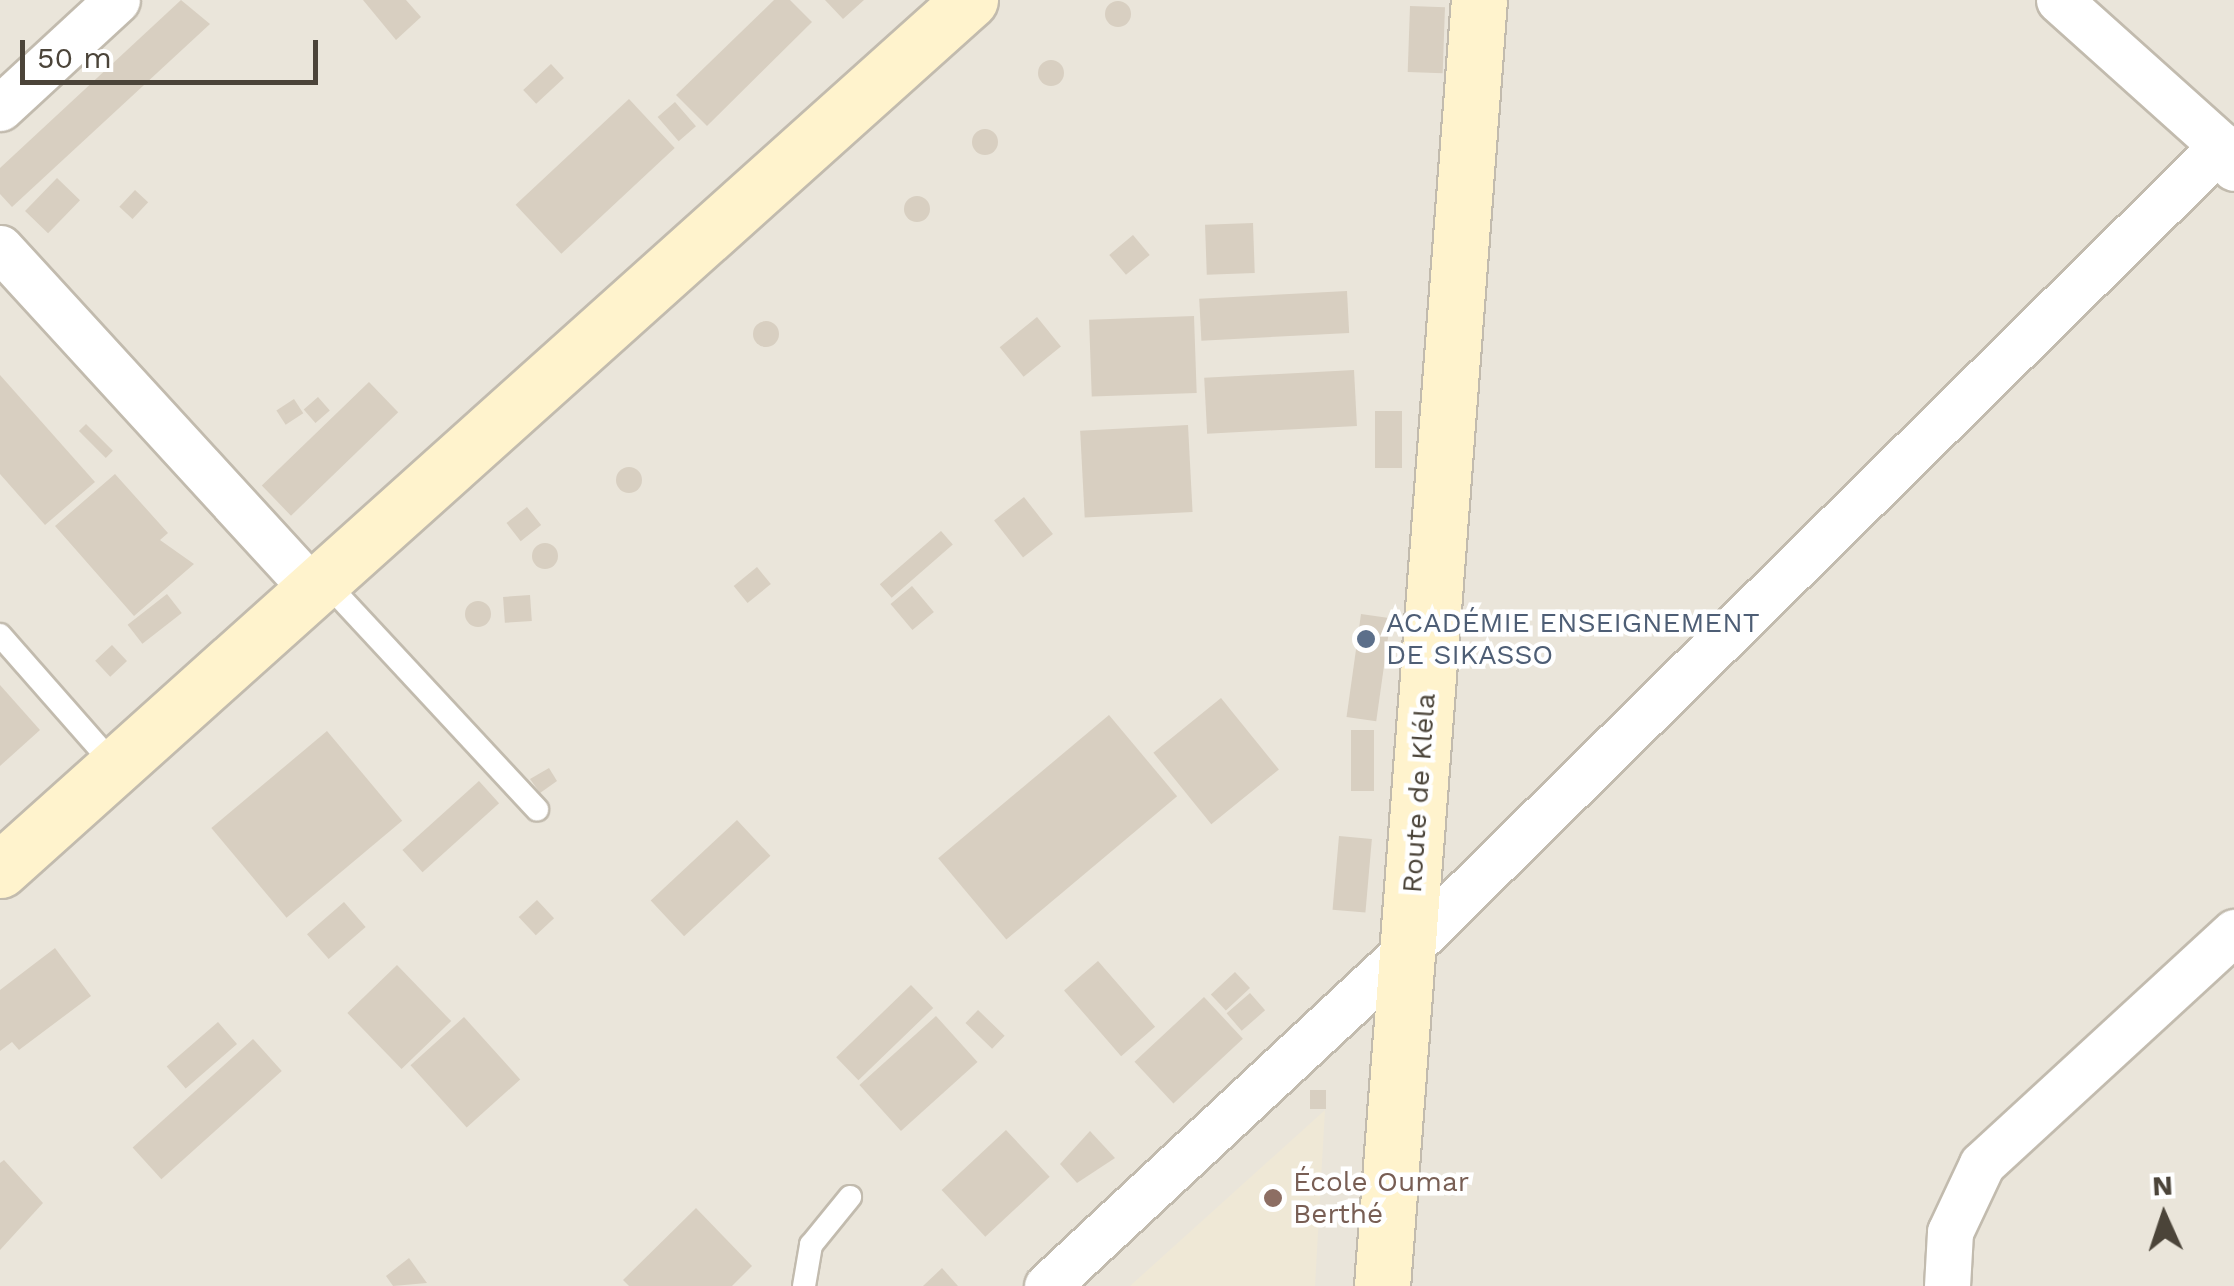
<!DOCTYPE html>
<html>
<head>
<meta charset="utf-8">
<style>
  body { margin:0 }
  #map { position:relative; width:2234px; height:1286px; overflow:hidden; background:#f6f3ec; font-family:"Work Sans",sans-serif }
  div>[style] { position:absolute }
  [style*='--x'] { left:calc(var(--x)*1px); top:calc(var(--y)*1px); width:calc(var(--w)*1px); rotate:calc(var(--a)*1deg) }
  .residential>* { inset:0; background:#eae5da; transform-origin:0 0 }
  .education>* { inset:0; background:#efe8d6 }
  .building>* { inset:0; background:#d8cfc1; transform-origin:0 0 }
  .round { border-radius:50% }
  .roads { filter:drop-shadow(2px 0 #c2bbae) drop-shadow(-2px 0 #c2bbae) drop-shadow(0 2px #c2bbae) drop-shadow(0 -2px #c2bbae) }
  .lane>* { height:22px; margin:-11px; padding:0 11px; transform-origin:11px; border-radius:11px; background:#fff }
  .street>* { height:45px; margin:-22.5px; padding:0 22.5px; transform-origin:22.5px; border-radius:22.5px; background:#fff }
  .secondary>* { height:55px; margin:-27.5px; padding:0 27.5px; transform-origin:27.5px; border-radius:27.5px; background:#fff3cd }
  .dots>* { width:28px; height:28px; translate:-50% -50%; box-sizing:border-box; border:5px solid #fff; border-radius:50% }
  span { translate:-50% -50%; white-space:nowrap; text-align:center; line-height:1.15; -webkit-text-stroke:9px #fff; paint-order:stroke }
  .service-label { font-size:28px; color:#4e5e75 }
  .left { translate:0 -50%; text-align:left }
  .street-label { font-size:28px; color:#4b4439 }
  .education-label { font-size:28px; color:#785e54 }
  .north { position:absolute; left:2114px; top:1166px; width:100px; height:100px; -webkit-text-stroke:8px #fff; paint-order:stroke; rotate:357deg; font-size:28px; font-weight:700; line-height:40px; text-align:center; color:#4b4439 }
  .north::after { content:''; display:block; margin:auto; width:35px; height:45px; background:#4b4439; clip-path:polygon(50% 0,100% 100%,50% 72%,0 100%) }
  .scale { position:absolute; left:20px; top:40px; width:298px; height:45px; box-sizing:border-box; border:5px solid #4b4439; border-top:0; padding-left:12px; font-size:30px; line-height:35px; white-space:nowrap; color:#4b4439; -webkit-text-stroke:8px #fff; paint-order:stroke }
</style>
</head>
<body>
<div id="map">
  <div class="residential">
    <div style="left:0;top:0;width:2234px;height:1286px"></div>
  </div>
  <div class="education">
    <div style="clip-path:polygon(1325px 1110px,1315px 1286px,1130px 1286px)"></div>
  </div>
  <div class="building">
    <div style="clip-path:polygon(181px 0,210px 24px,12px 207px,0 194px,0 168px)"></div>
    <div style="clip-path:polygon(363px 0,406px 0,421px 17px,396px 40px)"></div>
    <div style="clip-path:polygon(774px 0,790px 0,812px 22px,707px 126px,676px 95px)"></div>
    <div style="clip-path:polygon(825px 0,864px 0,843px 19px)"></div>
    <div class="round" style="left:1105px;top:1px;width:26px;height:26px"></div>
    <div style="left:1410px;top:6px;width:35px;height:66px;rotate:2deg"></div>
    <div class="round" style="left:1038px;top:60px;width:26px;height:26px"></div>
    <div style="left:551px;top:64px;width:19px;height:38px;rotate:47deg"></div>
    <div style="left:629px;top:99px;width:67px;height:155px;rotate:47deg"></div>
    <div style="left:675px;top:102px;width:32px;height:23px;rotate:49deg"></div>
    <div class="round" style="left:972px;top:129px;width:26px;height:26px"></div>
    <div style="left:57px;top:178px;width:32px;height:46px;rotate:44deg"></div>
    <div style="left:135px;top:190px;width:18px;height:23px;rotate:43deg"></div>
    <div class="round" style="left:904px;top:196px;width:26px;height:26px"></div>
    <div style="left:1253px;top:223px;width:50px;height:48px;rotate:88deg"></div>
    <div style="left:1133px;top:235px;width:26px;height:31px;rotate:50deg"></div>
    <div style="left:1347px;top:291px;width:42px;height:148px;rotate:87deg"></div>
    <div style="left:1194px;top:316px;width:77px;height:105px;rotate:88deg"></div>
    <div style="left:1037px;top:317px;width:38px;height:48px;rotate:51deg"></div>
    <div class="round" style="left:753px;top:321px;width:26px;height:26px"></div>
    <div style="left:1354px;top:370px;width:56px;height:150px;rotate:87deg"></div>
    <div style="clip-path:polygon(0 375px,95px 482px,45px 525px,0 474px)"></div>
    <div style="left:369px;top:382px;width:42px;height:149px;rotate:46deg"></div>
    <div style="left:318px;top:397px;width:18px;height:19px;rotate:49deg"></div>
    <div style="left:294px;top:399px;width:17px;height:21px;rotate:57deg"></div>
    <div style="left:1375px;top:411px;width:27px;height:57px"></div>
    <div style="left:86px;top:424px;width:38px;height:10px;rotate:45deg"></div>
    <div style="left:1188px;top:425px;width:87px;height:108px;rotate:87deg"></div>
    <div class="round" style="left:616px;top:467px;width:26px;height:26px"></div>
    <div style="clip-path:polygon(115px 474px,168px 533px,160px 540px,194px 564px,134px 616px,55px 526px)"></div>
    <div style="left:1024px;top:497px;width:47px;height:38px;rotate:52deg"></div>
    <div style="left:527px;top:507px;width:23px;height:26px;rotate:52deg"></div>
    <div style="left:941px;top:531px;width:18px;height:81px;rotate:49deg"></div>
    <div class="round" style="left:532px;top:543px;width:26px;height:26px"></div>
    <div style="left:757px;top:567px;width:22px;height:30px;rotate:51deg"></div>
    <div style="left:912px;top:586px;width:34px;height:28px;rotate:50deg"></div>
    <div style="left:167px;top:594px;width:24px;height:50px;rotate:52deg"></div>
    <div style="left:530px;top:595px;width:26px;height:27px;rotate:86deg"></div>
    <div class="round" style="left:465px;top:601px;width:26px;height:26px"></div>
    <div style="left:1361px;top:614px;width:30px;height:104px;rotate:8deg"></div>
    <div style="left:112px;top:645px;width:22px;height:23px;rotate:47deg"></div>
    <div style="clip-path:polygon(0 685px,40px 730px,0 766px)"></div>
    <div style="left:1221px;top:698px;width:92px;height:87px;rotate:51deg"></div>
    <div style="left:1109px;top:715px;width:106px;height:223px;rotate:50deg"></div>
    <div style="left:1351px;top:730px;width:23px;height:61px"></div>
    <div style="left:327px;top:731px;width:117px;height:151px;rotate:50deg"></div>
    <div style="clip-path:polygon(549px 768px,557px 781px,540px 793px,530px 779px)"></div>
    <div style="left:479px;top:781px;width:30px;height:103px;rotate:48deg"></div>
    <div style="left:737px;top:820px;width:49px;height:118px;rotate:47deg"></div>
    <div style="left:1339px;top:836px;width:33px;height:74px;rotate:5deg"></div>
    <div style="left:537px;top:900px;width:25px;height:25px;rotate:47deg"></div>
    <div style="left:344px;top:902px;width:33px;height:49px;rotate:49deg"></div>
    <div style="clip-path:polygon(55px 948px,91px 996px,19px 1050px,12px 1042px,0 1051px,0 990px)"></div>
    <div style="left:1098px;top:961px;width:87px;height:45px;rotate:49deg"></div>
    <div style="left:397px;top:965px;width:78px;height:69px;rotate:46deg"></div>
    <div style="left:1235px;top:972px;width:22px;height:33px;rotate:47deg"></div>
    <div style="left:911px;top:985px;width:32px;height:104px;rotate:46deg"></div>
    <div style="left:1250px;top:993px;width:23px;height:31px;rotate:49deg"></div>
    <div style="left:1204px;top:997px;width:57px;height:95px;rotate:47deg"></div>
    <div style="left:978px;top:1010px;width:37px;height:18px;rotate:44deg"></div>
    <div style="left:936px;top:1016px;width:62px;height:103px;rotate:48deg"></div>
    <div style="left:464px;top:1017px;width:84px;height:72px;rotate:48deg"></div>
    <div style="left:218px;top:1022px;width:29px;height:68px;rotate:49deg"></div>
    <div style="left:253px;top:1039px;width:43px;height:162px;rotate:48deg"></div>
    <div style="left:1310px;top:1090px;width:16px;height:19px"></div>
    <div style="left:1006px;top:1130px;width:64px;height:88px;rotate:47deg"></div>
    <div style="clip-path:polygon(1090px 1131px,1115px 1158px,1077px 1183px,1060px 1164px)"></div>
    <div style="clip-path:polygon(4px 1160px,43px 1203px,0 1250px,0 1163px)"></div>
    <div style="clip-path:polygon(696px 1208px,752px 1266px,732px 1286px,629px 1286px,623px 1280px)"></div>
    <div style="clip-path:polygon(409px 1258px,427px 1283px,393px 1286px,386px 1276px)"></div>
    <div style="clip-path:polygon(942px 1268px,958px 1286px,923px 1286px)"></div>
  </div>
  <div class="roads">
    <div class="lane">
      <div style="--x:322;--y:578;--w:316;--a:47.1"></div>
      <div style="--x:0;--y:635;--w:174;--a:48.7"></div>
      <div style="--x:804;--y:1286;--w:42;--a:-80.3"></div>
      <div style="--x:811;--y:1245;--w:62;--a:-50.9"></div>
    </div>
    <div class="street">
      <div style="--x:2059;--y:0;--w:219;--a:41.9"></div>
      <div style="--x:2222;--y:146;--w:25;--a:61"></div>
      <div style="--x:0;--y:108;--w:159;--a:-42.7"></div>
      <div style="--x:0;--y:248;--w:460;--a:47.5"></div>
      <div style="--x:1047;--y:1286;--w:492;--a:-43"></div>
      <div style="--x:1407;--y:950;--w:1145;--a:-44.61"></div>
      <div style="--x:1947;--y:1286;--w:54;--a:-86.8"></div>
      <div style="--x:1950;--y:1232;--w:75;--a:-64.8"></div>
      <div style="--x:1982;--y:1164;--w:343;--a:-42.6"></div>
    </div>
    <div class="secondary">
      <div style="--x:0;--y:870;--w:1303;--a:-41.89"></div>
      <div style="--x:1382;--y:1286;--w:1290;--a:-85.69"></div>
    </div>
  </div>
  <div class="dots">
    <div style="left:1366px;top:639px;background:#5c6f8a"></div>
    <div style="left:1273px;top:1198px;background:#8d6e63"></div>
  </div>
  <div class="service-label">
    <span class="left" style="left:1386px;top:639px">ACADÉMIE ENSEIGNEMENT<br>DE SIKASSO</span>
  </div>
  <div class="street-label">
    <span style="left:1419px;top:793px;rotate:-86deg">Route de Kléla</span>
  </div>
  <div class="education-label">
    <span class="left" style="left:1293px;top:1198px">École Oumar<br>Berthé</span>
  </div>
  <div class="north">N</div>
  <div class="scale">50 m</div>
</div>
</body>
</html>
